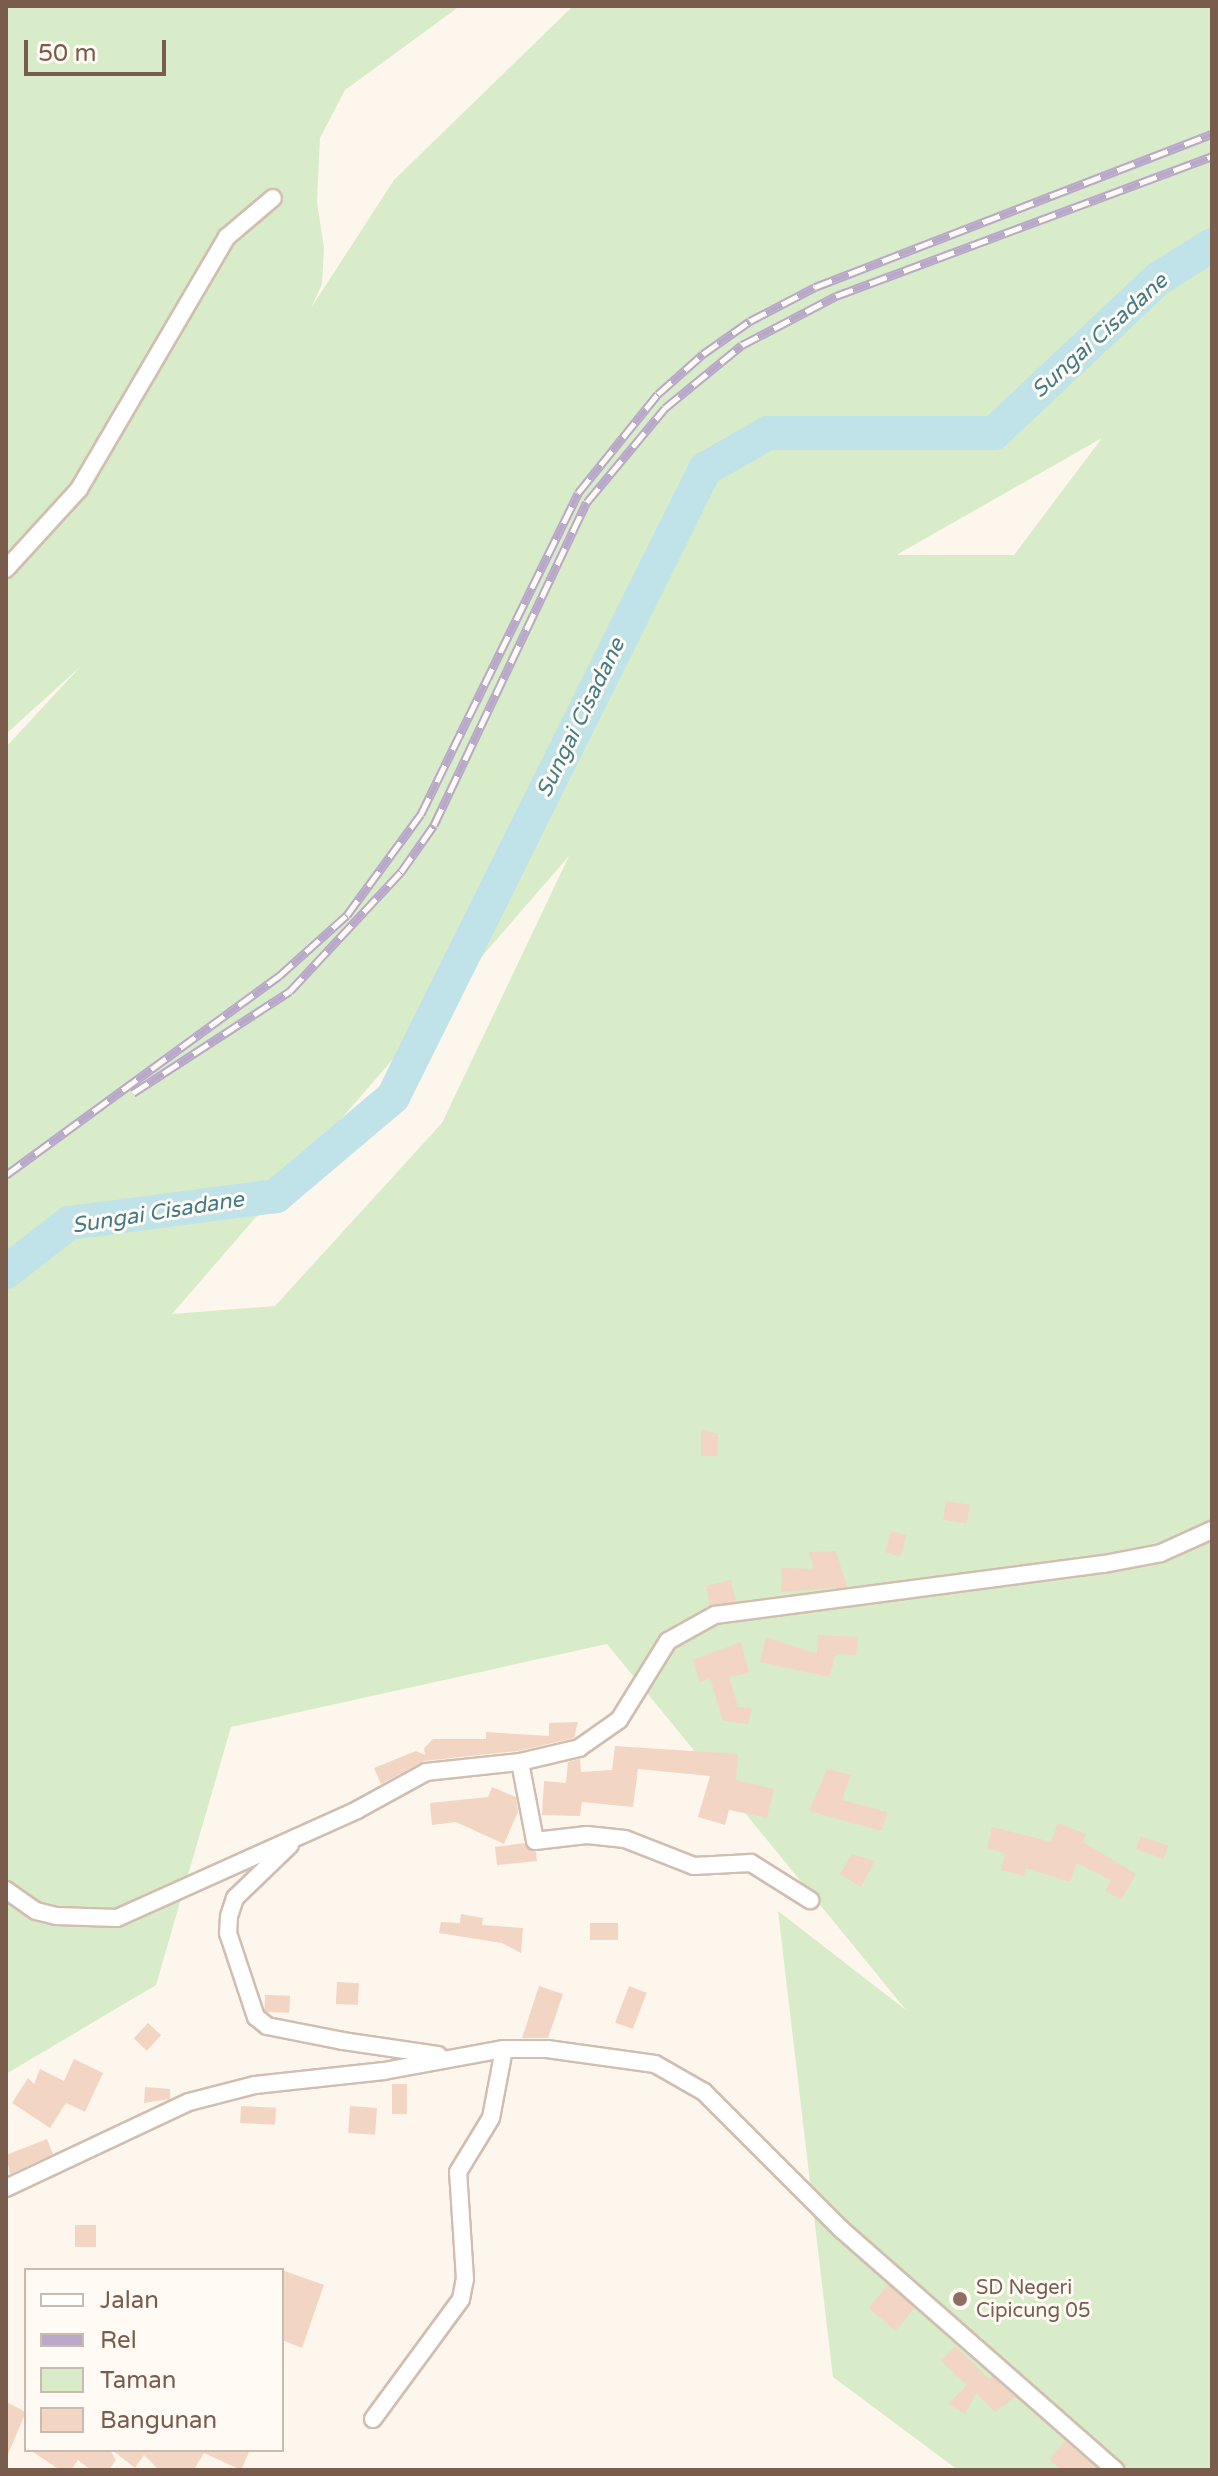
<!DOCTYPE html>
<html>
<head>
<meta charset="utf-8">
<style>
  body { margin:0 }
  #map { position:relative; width:1218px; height:2476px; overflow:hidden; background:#fdf6ec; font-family:"Varela Round",sans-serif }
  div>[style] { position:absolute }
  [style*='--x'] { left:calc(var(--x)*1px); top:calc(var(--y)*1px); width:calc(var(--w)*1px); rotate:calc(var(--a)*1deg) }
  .green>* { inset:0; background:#d8ecc9 }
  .river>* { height:34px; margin:-17px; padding:0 17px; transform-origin:17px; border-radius:17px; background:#bfe3e8 }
  .building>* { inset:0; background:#f3d5c3; transform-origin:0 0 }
  .roads { filter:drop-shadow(2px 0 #d1beb0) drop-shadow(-2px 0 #d1beb0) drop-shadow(0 2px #d1beb0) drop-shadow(0 -2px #d1beb0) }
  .street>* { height:16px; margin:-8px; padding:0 8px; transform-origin:8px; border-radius:8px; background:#fff }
  .rail>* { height:9px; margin-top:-4.5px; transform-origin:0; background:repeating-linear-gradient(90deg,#fffaf3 0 18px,#b9a8c9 0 36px); box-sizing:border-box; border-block:2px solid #b9a8c9 }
  .dots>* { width:22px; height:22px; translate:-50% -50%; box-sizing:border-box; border:4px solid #fffaf3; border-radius:50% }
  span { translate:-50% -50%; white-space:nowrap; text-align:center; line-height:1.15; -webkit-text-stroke:6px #fffaf3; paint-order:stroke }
  .education-label { font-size:20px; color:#785e54 }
  .left { translate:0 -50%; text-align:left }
  .water-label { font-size:22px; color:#437c86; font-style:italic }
  .frame { position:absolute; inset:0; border:8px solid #7a5c4d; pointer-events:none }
  .legend { position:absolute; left:24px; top:2268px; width:260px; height:184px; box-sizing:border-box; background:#fffaf3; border:2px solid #cabbb1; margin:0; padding:10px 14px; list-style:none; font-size:24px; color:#7a5c4d }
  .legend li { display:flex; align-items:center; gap:16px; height:40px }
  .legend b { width:40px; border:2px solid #cabbb1 }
  .scale { position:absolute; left:24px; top:40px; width:142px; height:36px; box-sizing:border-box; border:4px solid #7a5c4d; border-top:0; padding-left:10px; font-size:24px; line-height:28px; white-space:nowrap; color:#7a5c4d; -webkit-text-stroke:6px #fffaf3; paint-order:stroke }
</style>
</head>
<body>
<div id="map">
  <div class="green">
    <div style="clip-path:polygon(evenodd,6px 6px,460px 6px,345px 90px,320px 138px,317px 202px,324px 248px,322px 284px,311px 308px,394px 180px,573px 6px,1212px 6px,1212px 2470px,958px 2470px,833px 2377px,778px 1911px,906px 2010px,607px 1644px,231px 1727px,156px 1985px,6px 2074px,6px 747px,81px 666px,6px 734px,6px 6px,1102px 438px,1014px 555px,898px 555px,898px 554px,1102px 438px,6px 6px,569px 856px,442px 1123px,275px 1306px,172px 1314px,569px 856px)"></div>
  </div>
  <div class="river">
    <div style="--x:6;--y:1272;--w:80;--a:-37.9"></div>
    <div style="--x:69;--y:1223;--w:209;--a:-7.4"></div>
    <div style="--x:276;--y:1196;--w:153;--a:-40.2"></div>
    <div style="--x:393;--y:1097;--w:701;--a:-63.58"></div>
    <div style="--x:705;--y:469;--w:73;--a:-29.7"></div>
    <div style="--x:768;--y:433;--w:226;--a:0"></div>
    <div style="--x:994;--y:433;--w:225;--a:-43.2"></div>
    <div style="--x:1158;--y:279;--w:64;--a:-32.2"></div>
  </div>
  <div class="building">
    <div style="clip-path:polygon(701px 1429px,718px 1434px,718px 1456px,701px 1456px)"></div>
    <div style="left:946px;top:1501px;width:24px;height:19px;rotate:9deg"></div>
    <div style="left:891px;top:1531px;width:16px;height:22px;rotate:15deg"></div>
    <div style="clip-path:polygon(836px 1551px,847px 1587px,781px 1592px,782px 1568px,814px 1569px,809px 1552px)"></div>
    <div style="left:731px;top:1580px;width:22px;height:26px;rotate:77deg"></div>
    <div style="clip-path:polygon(818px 1635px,858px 1637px,856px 1655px,836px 1654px,829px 1677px,760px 1662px,766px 1637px,817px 1654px)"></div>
    <div style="clip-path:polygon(741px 1642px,749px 1673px,729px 1677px,738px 1707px,752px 1708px,748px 1724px,723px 1721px,710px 1678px,700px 1682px,693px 1660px)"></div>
    <div style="clip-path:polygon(578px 1722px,574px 1738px,518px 1751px,424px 1761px,381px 1784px,374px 1768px,416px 1751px,425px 1755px,424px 1748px,433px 1739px,486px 1739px,486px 1732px,549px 1736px,549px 1723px)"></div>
    <div style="clip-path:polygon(615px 1746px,738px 1754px,736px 1780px,774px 1789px,767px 1818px,729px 1810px,725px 1825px,698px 1817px,710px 1776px,638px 1769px,633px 1807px,582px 1802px,580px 1816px,542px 1815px,544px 1781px,566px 1783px,568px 1762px,580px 1759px,581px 1772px,612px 1770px)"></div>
    <div style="clip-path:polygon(827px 1769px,851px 1775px,842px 1800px,887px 1812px,882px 1831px,809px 1811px)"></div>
    <div style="clip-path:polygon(492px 1787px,516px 1797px,518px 1812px,504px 1844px,456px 1822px,432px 1825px,430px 1803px,488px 1797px)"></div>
    <div style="clip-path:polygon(1058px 1823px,1086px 1834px,1083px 1842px,1136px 1874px,1121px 1900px,1105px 1891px,1111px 1880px,1077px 1863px,1070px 1882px,1026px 1868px,1024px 1876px,1001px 1870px,1005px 1853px,987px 1848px,992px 1827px,1051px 1842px)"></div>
    <div style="left:1141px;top:1836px;width:29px;height:14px;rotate:20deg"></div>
    <div style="clip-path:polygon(524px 1843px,536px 1852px,537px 1861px,497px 1865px,495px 1847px)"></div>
    <div style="clip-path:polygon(852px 1854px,875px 1861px,861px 1887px,840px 1874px)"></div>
    <div style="clip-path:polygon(461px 1914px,483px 1918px,482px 1925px,523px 1928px,521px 1953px,502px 1943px,439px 1933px,441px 1922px,460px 1923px)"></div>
    <div style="left:590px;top:1923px;width:28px;height:17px"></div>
    <div style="left:337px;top:1982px;width:22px;height:22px;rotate:3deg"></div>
    <div style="clip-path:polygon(539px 1986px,563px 1994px,548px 2038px,522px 2038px)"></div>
    <div style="left:629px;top:1986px;width:19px;height:39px;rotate:21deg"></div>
    <div style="left:265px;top:1995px;width:25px;height:17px;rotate:2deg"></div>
    <div style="left:148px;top:2023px;width:18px;height:21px;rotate:43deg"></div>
    <div style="clip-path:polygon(74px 2059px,103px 2073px,85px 2112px,66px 2103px,50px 2128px,12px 2103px,28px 2078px,34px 2084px,40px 2069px,64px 2081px)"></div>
    <div style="left:392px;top:2084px;width:15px;height:30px"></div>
    <div style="clip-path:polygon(145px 2087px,170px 2089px,170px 2099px,144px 2103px)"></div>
    <div style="left:241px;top:2106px;width:35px;height:17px;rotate:3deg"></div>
    <div style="left:350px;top:2106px;width:27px;height:27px;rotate:4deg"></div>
    <div style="clip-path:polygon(47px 2139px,53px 2154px,10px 2174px,6px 2155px)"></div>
    <div style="left:75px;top:2225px;width:21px;height:22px"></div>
    <div style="clip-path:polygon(282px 2270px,324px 2285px,302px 2348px,282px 2340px)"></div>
    <div style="left:888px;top:2285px;width:35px;height:30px;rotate:40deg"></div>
    <div style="clip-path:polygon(955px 2346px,989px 2379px,992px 2376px,1015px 2397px,995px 2412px,976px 2393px,965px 2414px,948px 2404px,967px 2385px,941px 2361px)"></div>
    <div style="clip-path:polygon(6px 2402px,26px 2412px,6px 2459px)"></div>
    <div style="clip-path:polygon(1065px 2441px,1098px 2470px,1061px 2470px,1049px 2459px)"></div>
    <div style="clip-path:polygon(30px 2450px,110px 2450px,116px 2460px,109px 2470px,91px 2470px,78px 2460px,71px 2470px,60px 2470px)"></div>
    <div style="clip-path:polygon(112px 2450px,250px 2450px,241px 2470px,204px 2453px,194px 2470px,159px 2470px,144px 2455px,135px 2468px)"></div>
  </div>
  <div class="roads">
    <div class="street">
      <div style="--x:6;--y:569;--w:108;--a:-47.6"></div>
      <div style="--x:79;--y:489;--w:292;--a:-59.6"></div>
      <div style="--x:227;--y:237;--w:60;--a:-40.3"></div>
      <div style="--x:520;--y:1762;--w:80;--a:79.2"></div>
      <div style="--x:535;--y:1841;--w:52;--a:-6.6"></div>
      <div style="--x:587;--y:1835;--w:38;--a:6"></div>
      <div style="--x:625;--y:1839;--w:74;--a:21.4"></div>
      <div style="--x:694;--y:1866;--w:57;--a:-3"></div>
      <div style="--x:751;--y:1863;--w:70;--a:32.1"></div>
      <div style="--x:290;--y:1845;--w:76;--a:136.1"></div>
      <div style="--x:235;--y:1898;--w:19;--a:108"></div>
      <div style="--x:229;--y:1916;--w:17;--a:93"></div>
      <div style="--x:228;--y:1933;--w:89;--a:71.6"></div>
      <div style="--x:256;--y:2017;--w:14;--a:39"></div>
      <div style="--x:267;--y:2026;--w:77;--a:11.2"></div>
      <div style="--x:343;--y:2041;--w:96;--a:8.4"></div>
      <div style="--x:6;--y:1890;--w:37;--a:35"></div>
      <div style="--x:36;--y:1911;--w:21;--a:14"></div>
      <div style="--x:56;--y:1916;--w:61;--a:1.9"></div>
      <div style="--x:117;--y:1918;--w:263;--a:-24.2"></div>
      <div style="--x:357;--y:1810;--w:79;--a:-28.8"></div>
      <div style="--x:426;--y:1772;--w:95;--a:-6.1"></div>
      <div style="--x:520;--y:1762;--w:61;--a:-13.3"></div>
      <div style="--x:579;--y:1748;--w:49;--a:-35"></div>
      <div style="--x:619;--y:1720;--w:93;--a:-58.2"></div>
      <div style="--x:668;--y:1641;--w:54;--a:-29"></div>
      <div style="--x:715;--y:1615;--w:392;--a:-7.5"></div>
      <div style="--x:1104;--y:1564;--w:58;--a:-10.9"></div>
      <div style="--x:1161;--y:1553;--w:56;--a:-24.3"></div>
      <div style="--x:6;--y:2188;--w:202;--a:-25.2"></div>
      <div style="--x:189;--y:2102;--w:68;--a:-14.4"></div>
      <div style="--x:255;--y:2085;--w:130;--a:-6.2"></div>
      <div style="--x:384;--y:2071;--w:122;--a:-10.4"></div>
      <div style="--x:504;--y:2049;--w:43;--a:0"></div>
      <div style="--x:547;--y:2049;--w:109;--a:7.9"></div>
      <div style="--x:655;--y:2064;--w:56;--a:29.7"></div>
      <div style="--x:704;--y:2092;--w:194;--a:45"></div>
      <div style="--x:841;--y:2229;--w:365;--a:41.3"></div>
      <div style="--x:373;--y:2419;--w:149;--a:-53.7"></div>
      <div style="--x:461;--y:2299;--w:20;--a:-79"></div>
      <div style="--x:465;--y:2279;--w:107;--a:-93.7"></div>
      <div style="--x:458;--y:2172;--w:63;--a:-58.6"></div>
      <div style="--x:491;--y:2118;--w:70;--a:-79.3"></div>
    </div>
  </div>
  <div class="rail">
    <div style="--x:133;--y:1093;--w:187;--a:-33"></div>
    <div style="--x:290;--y:991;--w:163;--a:-47"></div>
    <div style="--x:401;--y:872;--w:57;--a:-54.9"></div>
    <div style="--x:434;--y:825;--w:357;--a:-64.7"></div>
    <div style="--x:587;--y:502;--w:122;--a:-50.3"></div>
    <div style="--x:665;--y:408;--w:99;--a:-39.3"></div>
    <div style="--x:742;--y:345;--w:106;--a:-27.5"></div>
    <div style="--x:836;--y:296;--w:401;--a:-20.4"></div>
    <div style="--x:6;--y:1175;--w:338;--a:-36.1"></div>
    <div style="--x:279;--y:976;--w:91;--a:-41.9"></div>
    <div style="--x:347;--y:915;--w:125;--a:-53.8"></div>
    <div style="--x:421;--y:814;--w:357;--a:-63.9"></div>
    <div style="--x:578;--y:493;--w:127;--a:-51.1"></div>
    <div style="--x:658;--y:394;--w:60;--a:-41.6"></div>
    <div style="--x:703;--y:354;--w:57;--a:-35.1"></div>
    <div style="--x:750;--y:321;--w:73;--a:-27.6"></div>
    <div style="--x:815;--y:287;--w:425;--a:-21.1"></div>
  </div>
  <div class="dots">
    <div style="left:960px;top:2299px;background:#8d6e63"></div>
  </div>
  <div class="education-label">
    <span class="left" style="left:976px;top:2300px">SD Negeri<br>Cipicung 05</span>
  </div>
  <div class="water-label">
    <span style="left:1100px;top:336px;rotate:-42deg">Sungai Cisadane</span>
    <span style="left:581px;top:718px;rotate:-64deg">Sungai Cisadane</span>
    <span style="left:158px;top:1213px;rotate:-9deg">Sungai Cisadane</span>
  </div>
  <div class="frame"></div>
  <ul class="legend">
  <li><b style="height:10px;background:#fff"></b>Jalan</li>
  <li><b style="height:10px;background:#b9a8c9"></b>Rel</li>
  <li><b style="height:22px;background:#d8ecc9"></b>Taman</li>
  <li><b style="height:22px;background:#f3d5c3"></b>Bangunan</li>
  </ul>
  <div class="scale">50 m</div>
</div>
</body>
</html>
